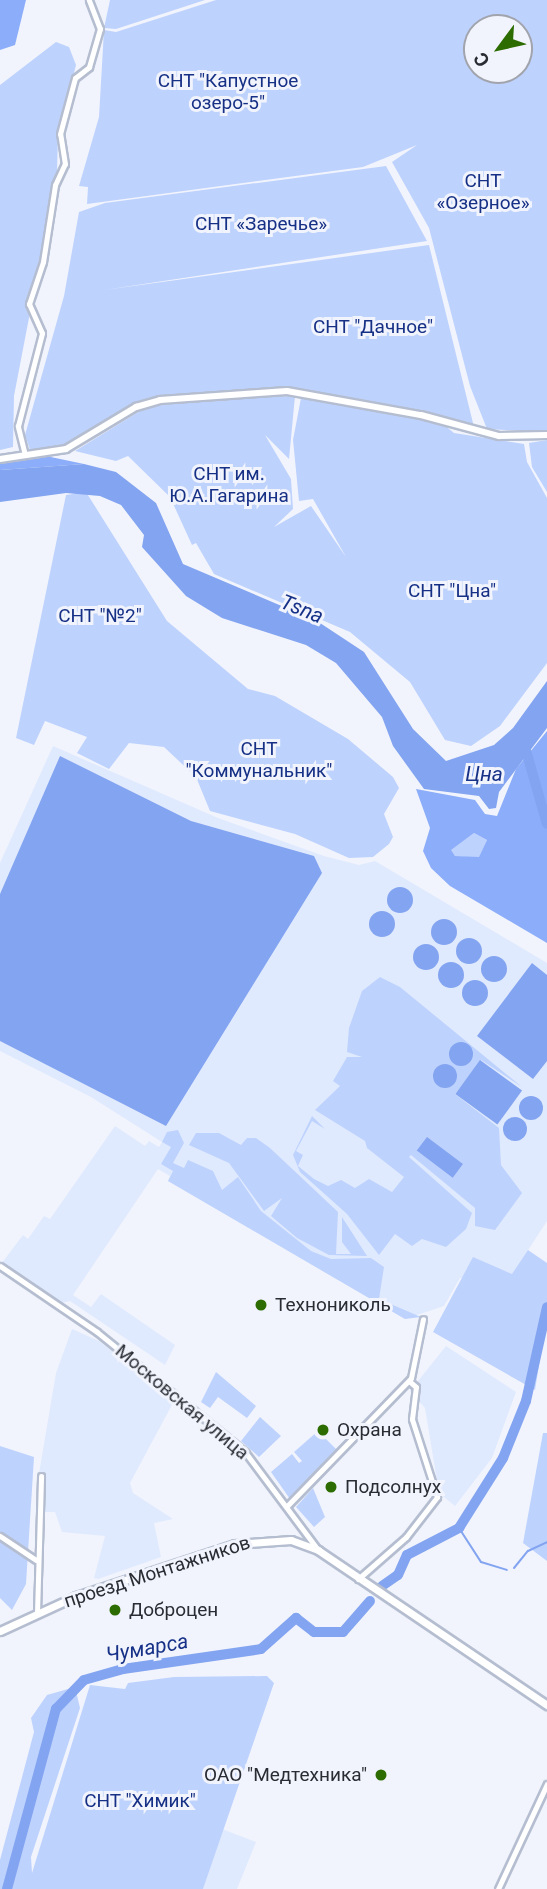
<!DOCTYPE html>
<html>
<head>
<meta charset="utf-8">
<style>
  body { margin:0 }
  #map { position:relative; width:547px; height:1889px; overflow:hidden; background:#f1f4fc; font-family:Roboto,sans-serif }
  div>[style] { position:absolute }
  [style*='--x'] { left:calc(var(--x)*1px); top:calc(var(--y)*1px); width:calc(var(--w)*1px); rotate:calc(var(--a)*1deg) }
  .built>* { inset:0; background:#e0eafe }
  .green>* { inset:0; background:#bed2fe }
  .forest>* { inset:0; background:#8cadf9 }
  .water>* { inset:0; background:#83a4f0; transform-origin:0 0 }
  .round { border-radius:50% }
  .stream>* { height:2px; margin:-1px; padding:0 1px; transform-origin:1px; border-radius:1px; background:#83a4f0 }
  .river>* { height:10px; margin:-5px; padding:0 5px; transform-origin:5px; border-radius:5px; background:#83a4f0 }
  .roads { filter:drop-shadow(2px 0 #b5bed0) drop-shadow(-2px 0 #b5bed0) drop-shadow(0 2px #b5bed0) drop-shadow(0 -2px #b5bed0) }
  .minor>* { height:5px; margin:-2.5px; padding:0 2.5px; transform-origin:2.5px; border-radius:2.5px; background:#fff }
  .tertiary>* { height:6px; margin:-3px; padding:0 3px; transform-origin:3px; border-radius:3px; background:#fff }
  .secondary>* { height:7px; margin:-3.5px; padding:0 3.5px; transform-origin:3.5px; border-radius:3.5px; background:#fff }
  .dots>* { width:19px; height:19px; translate:-50% -50%; box-sizing:border-box; border:4px solid #f1f4fc; border-radius:50% }
  span { translate:-50% -50%; white-space:nowrap; text-align:center; line-height:1.15; -webkit-text-stroke:6px #f1f4fc; paint-order:stroke }
  .park-label { font-size:19px; color:#163086 }
  .poi-label { font-size:19px; color:#292c33 }
  .left { translate:0 -50%; text-align:left }
  .right { translate:-100% -50%; text-align:right }
  .street-label { font-size:19px; color:#292c33 }
  .water-label { font-size:21px; color:#163187; font-style:italic }
  .north { position:absolute; left:463px; top:14px; width:70px; height:70px; box-sizing:border-box; background:#f1f4fc; border:2px solid #a1a4ac; border-radius:50%; rotate:237deg; font-size:19px; font-weight:700; line-height:28px; text-align:center; color:#292c33 }
  .north::after { content:''; display:block; margin:auto; width:24px; height:32px; background:#2d6c00; clip-path:polygon(50% 0,100% 100%,50% 72%,0 100%) }
</style>
</head>
<body>
<div id="map">
  <div class="built">
    <div style="clip-path:polygon(53px 746px,218px 818px,324px 856px,359px 865px,375px 861px,547px 963px,547px 1221px,512px 1275px,460px 1278px,444px 1306px,405px 1319px,168px 1181px,170px 1176px,158px 1169px,73px 1295px,91px 1307px,101px 1294px,175px 1345px,165px 1365px,70px 1301px,61px 1303px,1px 1264px,23px 1235px,28px 1239px,44px 1216px,50px 1219px,115px 1126px,145px 1146px,149px 1141px,159px 1147px,162px 1142px,91px 1097px,0 1051px,0 863px)"></div>
    <div style="clip-path:polygon(72px 1329px,99px 1341px,174px 1401px,130px 1483px,133px 1493px,173px 1519px,154px 1523px,161px 1557px,98px 1579px,94px 1578px,105px 1536px,62px 1532px,55px 1512px,45px 1512px,45px 1486px,37px 1485px,56px 1373px)"></div>
    <div style="clip-path:polygon(446px 1346px,516px 1392px,492px 1458px,455px 1506px,439px 1493px,425px 1408px,410px 1391px)"></div>
    <div style="clip-path:polygon(222px 1829px,256px 1842px,237px 1889px,203px 1889px)"></div>
  </div>
  <div class="green">
    <div style="clip-path:polygon(110px 0,205px 0,116px 29px,104px 28px)"></div>
    <div style="clip-path:polygon(evenodd,216px 0,547px 0,547px 432px,487px 429px,470px 386px,429px 228px,392px 162px,417px 145px,363px 167px,87px 204px,88px 187px,79px 186px,99px 117px,104px 30px,116px 32px,216px 0,477px 28px,519px 28px,519px 70px,477px 70px,477px 28px)"></div>
    <div style="clip-path:polygon(56px 42px,69px 47px,76px 65px,58px 135px,57px 172px,14px 396px,13px 447px,0 450px,0 85px)"></div>
    <div style="clip-path:polygon(386px 166px,427px 241px,104px 290px,429px 245px,474px 427px,290px 388px,140px 402px,65px 446px,30px 450px,25px 435px,64px 296px,79px 212px,105px 203px)"></div>
    <div style="clip-path:polygon(295px 396px,289px 459px,265px 435px,291px 479px,293px 509px,274px 527px,311px 506px,346px 557px,313px 499px,299px 501px,293px 440px,301px 398px,340px 402px,443px 424px,454px 433px,524px 444px,527px 462px,547px 498px,547px 663px,500px 726px,471px 746px,445px 740px,410px 682px,350px 632px,214px 574px,196px 543px,192px 545px,170px 497px,128px 456px,116px 461px,75px 451px,145px 408px,198px 399px)"></div>
    <div style="clip-path:polygon(547px 440px,547px 492px,532px 467px,529px 443px)"></div>
    <div style="clip-path:polygon(86px 492px,167px 621px,248px 689px,275px 696px,348px 739px,393px 777px,399px 788px,384px 814px,393px 837px,389px 844px,373px 857px,349px 858px,295px 834px,210px 811px,196px 777px,164px 747px,129px 743px,109px 769px,77px 753px,87px 737px,45px 721px,34px 745px,16px 738px,66px 495px)"></div>
    <div style="clip-path:polygon(474px 833px,487px 840px,479px 858px,455px 856px,450px 850px)"></div>
    <div style="clip-path:polygon(380px 977px,400px 987px,522px 1087px,481px 1060px,455px 1094px,499px 1128px,501px 1165px,522px 1193px,495px 1230px,475px 1226px,475px 1208px,411px 1155px,409px 1157px,472px 1213px,466px 1229px,446px 1247px,422px 1239px,412px 1246px,395px 1234px,379px 1255px,347px 1214px,300px 1172px,293px 1155px,312px 1116px,325px 1129px,312px 1121px,296px 1151px,303px 1155px,298px 1166px,314px 1179px,328px 1186px,341px 1180px,355px 1188px,369px 1179px,392px 1192px,404px 1177px,367px 1148px,365px 1141px,315px 1110px,340px 1086px,333px 1081px,347px 1057px,362px 1057px,347px 1052px,349px 1028px,362px 991px)"></div>
    <div style="clip-path:polygon(178px 1130px,184px 1143px,173px 1163px,184px 1168px,188px 1160px,213px 1171px,222px 1190px,238px 1177px,261px 1211px,311px 1251px,331px 1259px,371px 1258px,384px 1267px,379px 1299px,421px 1317px,405px 1319px,168px 1181px,173px 1171px,161px 1164px,171px 1147px,162px 1142px,167px 1132px)"></div>
    <div style="clip-path:polygon(196px 1133px,219px 1133px,241px 1145px,247px 1138px,256px 1138px,270px 1148px,338px 1212px,336px 1254px,351px 1254px,342px 1242px,342px 1217px,367px 1256px,329px 1255px,297px 1238px,271px 1216px,282px 1198px,264px 1211px,229px 1163px,189px 1145px)"></div>
    <div style="clip-path:polygon(528px 1250px,547px 1263px,547px 1316px,535px 1390px,433px 1332px,473px 1257px,512px 1274px)"></div>
    <div style="clip-path:polygon(216px 1372px,256px 1406px,247px 1418px,218px 1397px,210px 1408px,201px 1402px)"></div>
    <div style="clip-path:polygon(376px 1408px,379px 1410px,290px 1499px,271px 1472px,292px 1454px,299px 1463px,302px 1461px,294px 1452px,318px 1431px,336px 1449px)"></div>
    <div style="clip-path:polygon(260px 1417px,281px 1436px,259px 1457px,241px 1441px)"></div>
    <div style="clip-path:polygon(543px 1433px,547px 1433px,547px 1561px,523px 1543px)"></div>
    <div style="clip-path:polygon(0 1446px,34px 1457px,26px 1584px,12px 1610px,0 1598px)"></div>
    <div style="clip-path:polygon(313px 1488px,325px 1517px,314px 1527px,296px 1507px)"></div>
    <div style="clip-path:polygon(267px 1676px,274px 1683px,203px 1889px,0 1889px,0 1860px,34px 1732px,31px 1718px,47px 1695px,75px 1687px,80px 1708px,31px 1857px,32px 1873px,90px 1685px,125px 1689px,128px 1683px,174px 1677px)"></div>
  </div>
  <div class="forest">
    <div style="clip-path:polygon(0 0,26px 0,15px 45px,0 50px)"></div>
    <div style="clip-path:polygon(46px 456px,84px 464px,0 470px,0 463px)"></div>
    <div style="clip-path:polygon(evenodd,547px 731px,547px 943px,450px 886px,431px 868px,423px 851px,430px 828px,416px 789px,475px 800px,485px 814px,497px 816px,516px 769px,547px 731px,474px 833px,487px 840px,479px 857px,455px 856px,451px 850px,474px 833px)"></div>
  </div>
  <div class="water">
    <div style="clip-path:polygon(84px 464px,116px 472px,156px 503px,183px 564px,317px 621px,364px 652px,413px 729px,446px 761px,494px 745px,513px 728px,547px 681px,547px 728px,499px 792px,496px 808px,489px 809px,479px 796px,424px 789px,393px 746px,382px 717px,336px 663px,306px 645px,222px 618px,186px 596px,142px 547px,144px 535px,121px 505px,100px 496px,66px 493px,0 502px,0 470px)"></div>
    <div style="clip-path:polygon(60px 756px,191px 821px,314px 856px,322px 873px,166px 1126px,0 1041px,0 894px)"></div>
    <div class="round" style="left:387px;top:887px;width:26px;height:26px"></div>
    <div class="round" style="left:369px;top:911px;width:26px;height:26px"></div>
    <div class="round" style="left:431px;top:919px;width:26px;height:26px"></div>
    <div class="round" style="left:456px;top:938px;width:26px;height:26px"></div>
    <div class="round" style="left:413px;top:944px;width:26px;height:26px"></div>
    <div class="round" style="left:481px;top:956px;width:26px;height:26px"></div>
    <div class="round" style="left:438px;top:962px;width:26px;height:26px"></div>
    <div style="clip-path:polygon(532px 963px,547px 975px,547px 1061px,533px 1079px,477px 1036px)"></div>
    <div class="round" style="left:462px;top:980px;width:26px;height:26px"></div>
    <div class="round" style="left:449px;top:1042px;width:24px;height:24px"></div>
    <div style="left:480px;top:1060px;width:52px;height:42px;rotate:36deg"></div>
    <div class="round" style="left:433px;top:1064px;width:24px;height:24px"></div>
    <div class="round" style="left:519px;top:1096px;width:24px;height:24px"></div>
    <div class="round" style="left:503px;top:1117px;width:24px;height:24px"></div>
    <div style="left:427px;top:1137px;width:45px;height:17px;rotate:37deg"></div>
  </div>
  <div class="stream">
    <div style="--x:459;--y:1528;--w:40;--a:57.1"></div>
    <div style="--x:481;--y:1562;--w:27;--a:17"></div>
    <div style="--x:514;--y:1568;--w:22;--a:-51"></div>
    <div style="--x:528;--y:1551;--w:21;--a:-25"></div>
  </div>
  <div class="river">
    <div style="--x:523;--y:740;--w:87;--a:74.1"></div>
    <div style="--x:382;--y:1586;--w:19;--a:-35"></div>
    <div style="--x:398;--y:1575;--w:22;--a:-66"></div>
    <div style="--x:407;--y:1555;--w:59;--a:-27.4"></div>
    <div style="--x:459;--y:1528;--w:83;--a:-57.8"></div>
    <div style="--x:503;--y:1458;--w:61;--a:-68"></div>
    <div style="--x:526;--y:1401;--w:96;--a:-77.4"></div>
    <div style="--x:7;--y:1889;--w:187;--a:-74.8"></div>
    <div style="--x:56;--y:1709;--w:40;--a:-46"></div>
    <div style="--x:84;--y:1680;--w:41;--a:-15.8"></div>
    <div style="--x:123;--y:1669;--w:139;--a:-8.2"></div>
    <div style="--x:261;--y:1649;--w:47;--a:-41.5"></div>
    <div style="--x:296;--y:1618;--w:23;--a:38"></div>
    <div style="--x:314;--y:1632;--w:29;--a:0"></div>
    <div style="--x:343;--y:1632;--w:41;--a:-48.9"></div>
  </div>
  <div class="roads">
    <div class="minor">
      <div style="--x:25;--y:455;--w:30;--a:-104"></div>
      <div style="--x:18;--y:426;--w:96;--a:-75.5"></div>
      <div style="--x:42;--y:333;--w:32;--a:-114"></div>
      <div style="--x:29;--y:304;--w:44;--a:-71.6"></div>
      <div style="--x:43;--y:262;--w:78;--a:-81.1"></div>
      <div style="--x:55;--y:185;--w:23;--a:-65"></div>
      <div style="--x:65;--y:164;--w:30;--a:-99"></div>
      <div style="--x:60;--y:134;--w:58;--a:-75"></div>
      <div style="--x:75;--y:78;--w:18;--a:-38"></div>
      <div style="--x:89;--y:67;--w:40;--a:-74"></div>
      <div style="--x:100;--y:29;--w:31;--a:-111"></div>
      <div style="--x:0;--y:1266;--w:117;--a:34.2"></div>
      <div style="--x:97;--y:1332;--w:191;--a:39"></div>
      <div style="--x:245;--y:1452;--w:122;--a:53.3"></div>
      <div style="--x:287;--y:1506;--w:178;--a:-45.9"></div>
      <div style="--x:411;--y:1378;--w:60;--a:-78.5"></div>
      <div style="--x:0;--y:1536;--w:43;--a:33.7"></div>
      <div style="--x:358;--y:1579;--w:64;--a:-41.2"></div>
      <div style="--x:406;--y:1537;--w:51;--a:-52.2"></div>
      <div style="--x:437;--y:1497;--w:82;--a:-107.8"></div>
      <div style="--x:412;--y:1419;--w:32;--a:-83"></div>
      <div style="--x:416;--y:1387;--w:9;--a:-139"></div>
      <div style="--x:37;--y:1613;--w:137;--a:-88.3"></div>
      <div style="--x:498;--y:1889;--w:116;--a:-65"></div>
    </div>
    <div class="tertiary">
      <div style="--x:0;--y:459;--w:67;--a:-8.6"></div>
      <div style="--x:66;--y:449;--w:82;--a:-31"></div>
      <div style="--x:136;--y:407;--w:25;--a:-16"></div>
      <div style="--x:160;--y:400;--w:127;--a:-4.1"></div>
      <div style="--x:287;--y:391;--w:136;--a:10.2"></div>
      <div style="--x:421;--y:415;--w:81;--a:15.1"></div>
      <div style="--x:499;--y:436;--w:48;--a:-1.2"></div>
    </div>
    <div class="secondary">
      <div style="--x:0;--y:1631;--w:84;--a:-24.7"></div>
      <div style="--x:76;--y:1596;--w:167;--a:-18.1"></div>
      <div style="--x:235;--y:1544;--w:56;--a:-4.1"></div>
      <div style="--x:291;--y:1540;--w:29;--a:20"></div>
      <div style="--x:318;--y:1550;--w:277;--a:34.1"></div>
    </div>
  </div>
  <div class="dots">
    <div style="left:261px;top:1305px;background:#2d6c00"></div>
    <div style="left:323px;top:1430px;background:#2d6c00"></div>
    <div style="left:331px;top:1487px;background:#2d6c00"></div>
    <div style="left:115px;top:1610px;background:#2d6c00"></div>
    <div style="left:381px;top:1775px;background:#2d6c00"></div>
  </div>
  <div class="park-label">
    <span style="left:228px;top:92px">СНТ "Капустное<br>озеро-5"</span>
    <span style="left:483px;top:192px">СНТ<br>«Озерное»</span>
    <span style="left:261px;top:224px">СНТ «Заречье»</span>
    <span style="left:373px;top:327px">СНТ "Дачное"</span>
    <span style="left:229px;top:485px">СНТ им.<br>Ю.А.Гагарина</span>
    <span style="left:452px;top:591px">СНТ "Цна"</span>
    <span style="left:100px;top:616px">СНТ "№2"</span>
    <span style="left:259px;top:760px">СНТ<br>"Коммунальник"</span>
    <span style="left:140px;top:1801px">СНТ "Химик"</span>
  </div>
  <div class="poi-label">
    <span class="left" style="left:275px;top:1305px">Технониколь</span>
    <span class="left" style="left:337px;top:1430px">Охрана</span>
    <span class="left" style="left:345px;top:1487px">Подсолнух</span>
    <span class="left" style="left:129px;top:1610px">Доброцен</span>
    <span class="right" style="left:367px;top:1775px">ОАО "Медтехника"</span>
  </div>
  <div class="street-label">
    <span style="left:182px;top:1402px;rotate:40deg">Московская улица</span>
    <span style="left:157px;top:1572px;rotate:-18deg">проезд Монтажников</span>
  </div>
  <div class="water-label">
    <span style="left:302px;top:609px;rotate:22deg">Tsna</span>
    <span style="left:484px;top:774px">Цна</span>
    <span style="left:147px;top:1648px;rotate:-10deg">Чумарса</span>
  </div>
  <div class="north">С</div>
</div>
</body>
</html>
